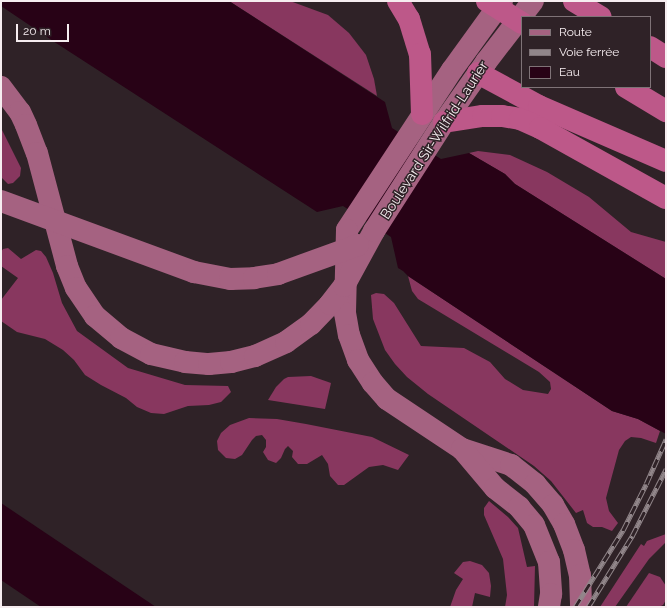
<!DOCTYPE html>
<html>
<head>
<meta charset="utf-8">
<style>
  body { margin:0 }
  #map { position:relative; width:667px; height:608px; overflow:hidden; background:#2f2227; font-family:Raleway,sans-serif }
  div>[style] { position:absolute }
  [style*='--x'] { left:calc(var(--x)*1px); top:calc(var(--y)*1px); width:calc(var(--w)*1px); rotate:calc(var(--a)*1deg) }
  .forest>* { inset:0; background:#88375f }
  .water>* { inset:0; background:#280216 }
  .primary>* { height:22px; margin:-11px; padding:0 11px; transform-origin:11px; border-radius:11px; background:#a56281 }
  .motorway>* { height:22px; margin:-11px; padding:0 11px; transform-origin:11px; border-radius:11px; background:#bd5889 }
  .rail>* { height:4.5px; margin-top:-2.25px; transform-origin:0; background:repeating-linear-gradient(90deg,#2f2227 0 9px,#91868a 0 18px); box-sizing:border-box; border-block:1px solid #91868a }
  span { translate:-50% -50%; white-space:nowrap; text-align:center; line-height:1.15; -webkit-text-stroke:3px #2f2227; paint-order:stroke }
  .street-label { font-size:14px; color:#f6edf0 }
  .frame { position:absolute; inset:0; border:2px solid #f6edf0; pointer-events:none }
  .legend { position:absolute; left:521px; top:16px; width:130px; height:72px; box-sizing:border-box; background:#2f2227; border:1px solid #7f7377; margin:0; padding:5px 7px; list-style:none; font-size:12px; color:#f6edf0 }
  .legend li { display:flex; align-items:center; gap:8px; height:20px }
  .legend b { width:20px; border:1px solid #7f7377 }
  .scale { position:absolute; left:16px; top:24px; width:53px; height:18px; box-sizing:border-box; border:2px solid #f6edf0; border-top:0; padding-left:5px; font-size:12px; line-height:14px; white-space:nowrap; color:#f6edf0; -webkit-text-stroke:3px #2f2227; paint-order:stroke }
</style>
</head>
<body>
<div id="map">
  <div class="forest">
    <div style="clip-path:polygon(229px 1px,290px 1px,328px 15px,349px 33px,366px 55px,374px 79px,377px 96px)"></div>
    <div style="clip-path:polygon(1px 128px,21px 168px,20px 176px,13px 183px,8px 184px,1px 177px)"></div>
    <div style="clip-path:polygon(478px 151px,510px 155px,547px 172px,589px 197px,631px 232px,666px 242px,666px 279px,515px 184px,505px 174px,469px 153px)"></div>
    <div style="clip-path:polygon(8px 248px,21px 259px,36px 250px,41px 251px,46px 257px,53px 273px,62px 303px,77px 331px,128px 368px,185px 385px,228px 386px,231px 392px,221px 402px,209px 405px,188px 406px,164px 414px,151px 413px,137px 407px,126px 398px,101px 385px,85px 375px,74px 360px,63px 350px,45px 339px,17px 332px,1px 321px,1px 300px,18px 278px,1px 266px,1px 252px,3px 249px)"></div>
    <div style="clip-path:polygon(408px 276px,612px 411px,638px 419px,660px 431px,656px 443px,641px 438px,631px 437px,625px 441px,619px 450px,606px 498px,609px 511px,618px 523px,612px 531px,602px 527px,593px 527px,587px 523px,583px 510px,576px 513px,551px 481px,534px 466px,428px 394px,407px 377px,395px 364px,385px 350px,373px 319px,371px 295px,376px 293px,384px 294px,394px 303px,421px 346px,464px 348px,490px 362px,505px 379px,523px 390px,548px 394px,551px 389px,550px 382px,539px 372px,418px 299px,412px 291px)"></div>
    <div style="clip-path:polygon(311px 376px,331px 383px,325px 409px,268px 400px,276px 387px,284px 379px,288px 377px)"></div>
    <div style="clip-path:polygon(249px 418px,277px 419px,306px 424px,372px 437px,409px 455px,398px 470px,383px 465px,369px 467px,344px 485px,338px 485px,330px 476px,328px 464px,322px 455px,307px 464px,298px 464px,292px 457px,293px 451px,288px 446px,285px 449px,281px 458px,276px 463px,268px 460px,263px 452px,266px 447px,266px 440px,262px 435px,256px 436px,252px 440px,242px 455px,235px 459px,226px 458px,218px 450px,217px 441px,221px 433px,230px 425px)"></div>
    <div style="clip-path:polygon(489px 501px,508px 517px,518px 528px,527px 567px,535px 566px,534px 607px,505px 607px,507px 595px,503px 559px,484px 515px,484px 508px)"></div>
    <div style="clip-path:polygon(666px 534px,666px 542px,649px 559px,615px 607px,600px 607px,641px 544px,644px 546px,647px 541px)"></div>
    <div style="clip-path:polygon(470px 561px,482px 565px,489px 573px,491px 586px,490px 597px,475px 593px,472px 607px,450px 607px,456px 590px,463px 579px,454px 573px,463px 562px)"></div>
    <div style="clip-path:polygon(649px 573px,660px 577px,666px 586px,666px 600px,663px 605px,659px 607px,626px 607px)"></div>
  </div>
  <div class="water">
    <div style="clip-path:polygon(1px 1px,229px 1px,385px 102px,392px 128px,441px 159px,469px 153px,505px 174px,515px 184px,666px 279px,666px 434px,638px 419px,612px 411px,408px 276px,403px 271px,398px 268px,391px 237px,343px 206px,317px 212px,56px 43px,1px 6px)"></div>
    <div style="clip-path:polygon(1px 503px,156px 607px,41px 607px,1px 580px)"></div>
  </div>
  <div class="primary">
    <div style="--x:502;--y:1;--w:85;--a:125.9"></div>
    <div style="--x:452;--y:70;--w:191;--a:123.3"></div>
    <div style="--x:347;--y:230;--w:83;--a:91.4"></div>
    <div style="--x:345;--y:313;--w:22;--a:80"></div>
    <div style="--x:349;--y:335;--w:27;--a:70"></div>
    <div style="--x:358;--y:360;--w:27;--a:57"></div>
    <div style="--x:373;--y:383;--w:21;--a:49"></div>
    <div style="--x:387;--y:399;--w:90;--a:33.7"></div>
    <div style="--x:462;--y:449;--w:52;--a:18.1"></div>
    <div style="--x:511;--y:465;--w:31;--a:38"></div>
    <div style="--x:535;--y:484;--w:28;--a:49"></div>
    <div style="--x:553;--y:505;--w:22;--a:60"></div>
    <div style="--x:564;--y:524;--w:28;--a:69"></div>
    <div style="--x:574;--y:550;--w:26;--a:77"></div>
    <div style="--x:580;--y:575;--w:32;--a:88"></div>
    <div style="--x:1;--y:87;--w:31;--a:53"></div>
    <div style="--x:20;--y:112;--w:14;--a:65"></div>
    <div style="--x:26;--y:125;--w:30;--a:69"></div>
    <div style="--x:37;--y:153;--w:117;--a:75.1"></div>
    <div style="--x:67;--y:266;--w:24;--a:68"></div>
    <div style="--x:76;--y:288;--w:34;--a:56"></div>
    <div style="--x:95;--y:316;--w:34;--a:40"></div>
    <div style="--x:121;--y:338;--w:34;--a:28"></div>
    <div style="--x:151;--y:354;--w:35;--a:13"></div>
    <div style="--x:185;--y:362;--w:24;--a:5"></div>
    <div style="--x:209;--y:364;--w:22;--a:-5"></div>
    <div style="--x:231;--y:362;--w:25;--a:-14"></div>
    <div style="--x:255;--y:356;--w:34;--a:-24"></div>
    <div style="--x:286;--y:342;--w:31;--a:-36"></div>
    <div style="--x:311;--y:324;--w:28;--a:-46"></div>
    <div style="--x:330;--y:304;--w:23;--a:-52"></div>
    <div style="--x:344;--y:286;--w:63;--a:-61.4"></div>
    <div style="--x:374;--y:231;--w:130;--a:-57.3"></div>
    <div style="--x:444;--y:122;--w:73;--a:-55"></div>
    <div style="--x:486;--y:62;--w:77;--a:-52.4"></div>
    <div style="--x:1;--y:201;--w:206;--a:20.2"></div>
    <div style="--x:194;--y:272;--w:37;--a:11"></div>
    <div style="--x:230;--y:279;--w:24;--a:-2"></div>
    <div style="--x:254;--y:278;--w:24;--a:-9"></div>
    <div style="--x:278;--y:274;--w:85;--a:-19.9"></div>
    <div style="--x:462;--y:449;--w:51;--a:49.8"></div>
    <div style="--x:495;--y:488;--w:31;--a:38"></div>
    <div style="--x:519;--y:507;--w:23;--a:50"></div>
    <div style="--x:534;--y:525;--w:40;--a:68"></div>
    <div style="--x:549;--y:562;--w:32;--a:86"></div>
    <div style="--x:551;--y:594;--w:13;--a:99"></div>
  </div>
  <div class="motorway">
    <div style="--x:398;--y:1;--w:21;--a:59"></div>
    <div style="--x:409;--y:19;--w:37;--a:73"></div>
    <div style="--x:420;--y:54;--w:60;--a:88.1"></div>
    <div style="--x:487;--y:1;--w:41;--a:32.2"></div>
    <div style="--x:574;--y:1;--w:31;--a:31"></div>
    <div style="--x:650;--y:47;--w:19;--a:32"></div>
    <div style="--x:478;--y:73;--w:69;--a:28.4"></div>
    <div style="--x:539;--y:106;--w:138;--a:23.4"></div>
    <div style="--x:626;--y:87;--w:47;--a:31"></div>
    <div style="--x:444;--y:122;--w:39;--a:-9"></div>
    <div style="--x:483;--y:116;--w:19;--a:0"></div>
    <div style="--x:502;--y:116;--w:18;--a:9"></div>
    <div style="--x:520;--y:119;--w:22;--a:24"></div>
    <div style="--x:540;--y:128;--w:144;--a:29.1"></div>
  </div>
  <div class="rail">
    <div style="--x:575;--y:607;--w:91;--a:-58.1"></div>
    <div style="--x:623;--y:530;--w:51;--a:-63.4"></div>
    <div style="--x:646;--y:484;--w:49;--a:-66"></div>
    <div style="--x:588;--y:607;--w:84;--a:-58.2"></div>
    <div style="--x:632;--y:536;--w:75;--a:-63.1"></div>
  </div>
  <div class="street-label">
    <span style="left:434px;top:140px;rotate:-57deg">Boulevard Sir-Wilfrid-Laurier</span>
  </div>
  <div class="frame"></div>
  <ul class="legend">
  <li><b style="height:5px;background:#a56281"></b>Route</li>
  <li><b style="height:5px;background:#91868a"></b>Voie ferrée</li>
  <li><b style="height:11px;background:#280216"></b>Eau</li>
  </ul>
  <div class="scale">20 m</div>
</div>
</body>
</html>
